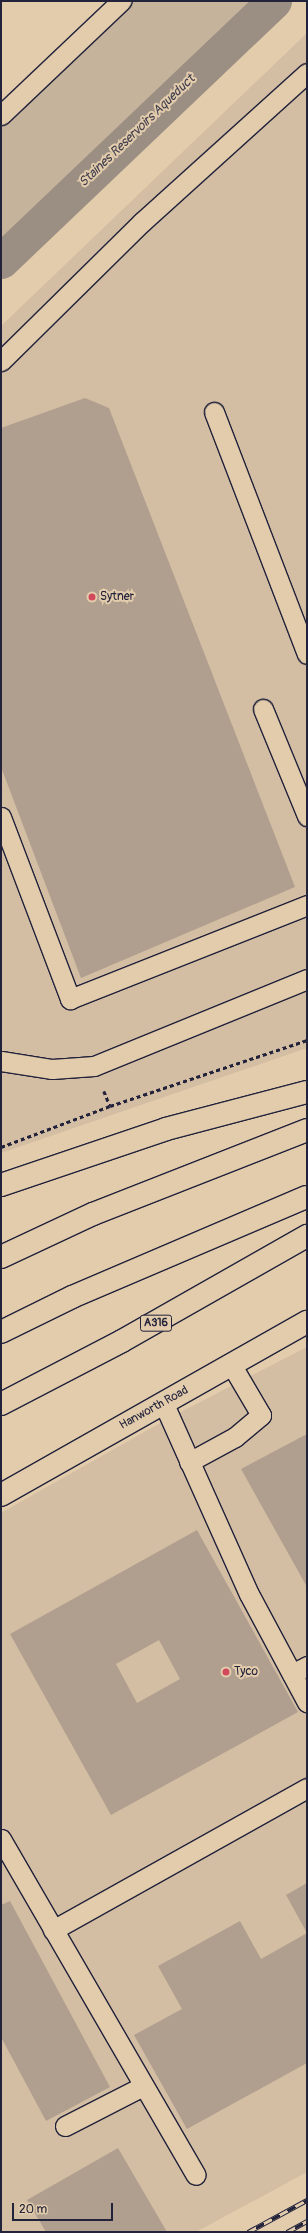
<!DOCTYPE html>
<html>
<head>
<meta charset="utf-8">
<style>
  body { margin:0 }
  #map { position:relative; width:308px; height:2233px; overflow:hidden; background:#e2ccac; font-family:Pangolin,sans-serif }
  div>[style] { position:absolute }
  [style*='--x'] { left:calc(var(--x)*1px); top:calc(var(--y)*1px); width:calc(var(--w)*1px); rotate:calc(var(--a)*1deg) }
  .built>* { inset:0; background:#d3bea3 }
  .green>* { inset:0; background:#c6b39c }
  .canal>* { height:35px; margin:-17.5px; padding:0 17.5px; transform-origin:17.5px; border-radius:17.5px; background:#9b8e82 }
  .building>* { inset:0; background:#b09f8e }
  .path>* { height:2.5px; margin-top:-1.25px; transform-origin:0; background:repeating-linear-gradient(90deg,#22223b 0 4px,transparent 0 7px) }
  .roads { filter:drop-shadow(1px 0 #22223b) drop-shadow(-1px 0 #22223b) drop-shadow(0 1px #22223b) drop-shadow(0 -1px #22223b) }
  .service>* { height:19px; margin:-9.5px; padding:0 9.5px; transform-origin:9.5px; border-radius:9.5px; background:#e2ccac }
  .minor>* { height:22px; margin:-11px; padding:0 11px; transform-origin:11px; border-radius:11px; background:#e2ccac }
  .trunk>* { height:22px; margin:-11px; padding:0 11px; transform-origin:11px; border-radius:11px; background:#e2ccac }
  .rail>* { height:4.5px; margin-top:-2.25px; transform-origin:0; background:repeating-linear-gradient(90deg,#e2ccac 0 9px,#22223b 0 18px); box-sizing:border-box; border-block:1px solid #22223b }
  .dots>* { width:11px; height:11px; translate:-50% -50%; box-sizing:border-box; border:2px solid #e2ccac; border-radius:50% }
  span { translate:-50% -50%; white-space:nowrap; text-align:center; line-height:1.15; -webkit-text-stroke:4px #e2ccac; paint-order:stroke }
  .shield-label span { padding:1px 3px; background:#e2ccac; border:1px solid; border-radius:3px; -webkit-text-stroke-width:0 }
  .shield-label { font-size:11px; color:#22223b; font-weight:700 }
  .poi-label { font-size:12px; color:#22223b }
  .left { translate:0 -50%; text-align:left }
  .street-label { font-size:12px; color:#22223b }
  .water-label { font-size:13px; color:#403d4d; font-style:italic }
  .frame { position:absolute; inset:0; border:2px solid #22223b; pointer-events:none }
  .scale { position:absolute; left:12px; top:2203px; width:101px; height:18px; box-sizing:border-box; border:2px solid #22223b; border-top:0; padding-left:5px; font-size:12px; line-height:14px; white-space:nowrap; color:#22223b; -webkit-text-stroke:3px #e2ccac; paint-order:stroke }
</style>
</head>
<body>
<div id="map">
  <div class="built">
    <div style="clip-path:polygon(307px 33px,307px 1048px,1px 1153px,1px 326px)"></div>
    <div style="clip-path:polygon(307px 1347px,307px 2172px,196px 2232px,1px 2232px,1px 1513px,169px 1418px)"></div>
  </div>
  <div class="green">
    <div style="clip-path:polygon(121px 1px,274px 1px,1px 261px,1px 115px)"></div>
  </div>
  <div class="canal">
    <div style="--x:1;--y:261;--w:377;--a:-43.6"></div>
  </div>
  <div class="building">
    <div style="clip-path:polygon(85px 398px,109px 408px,295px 887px,81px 978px,1px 767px,1px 428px)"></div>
    <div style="clip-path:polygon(307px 1434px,307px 1587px,241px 1469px)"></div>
    <div style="clip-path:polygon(evenodd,197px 1530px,298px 1712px,111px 1815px,10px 1634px,197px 1530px,159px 1640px,180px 1679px,137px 1703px,116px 1664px,159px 1640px)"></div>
    <div style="clip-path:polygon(307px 1883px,307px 1933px,286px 1895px)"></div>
    <div style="clip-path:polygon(10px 1901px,110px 2087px,46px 2121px,1px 2037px,1px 1905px)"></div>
    <div style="clip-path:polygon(240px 1921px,261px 1959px,307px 1933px,307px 2063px,187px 2129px,134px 2035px,182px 2009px,158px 1966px)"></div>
    <div style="clip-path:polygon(118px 2148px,167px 2232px,46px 2232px,27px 2200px)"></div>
  </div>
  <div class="path">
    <div style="--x:104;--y:1091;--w:16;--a:68"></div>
    <div style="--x:110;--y:1106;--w:208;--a:-18.5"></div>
    <div style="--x:1;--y:1147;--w:116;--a:-20.6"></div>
  </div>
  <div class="roads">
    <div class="service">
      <div style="--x:1;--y:115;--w:166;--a:-43.5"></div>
      <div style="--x:1;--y:361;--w:198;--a:-44.6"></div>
      <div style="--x:142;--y:222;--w:222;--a:-42.1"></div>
      <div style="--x:214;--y:412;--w:259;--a:69"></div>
      <div style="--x:263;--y:709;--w:116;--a:67.6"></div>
      <div style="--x:1;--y:817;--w:195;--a:69.2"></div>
      <div style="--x:70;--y:999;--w:255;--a:-21.6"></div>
      <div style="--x:1;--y:1061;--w:52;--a:8.9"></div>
      <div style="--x:52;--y:1069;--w:42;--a:-4.1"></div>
      <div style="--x:94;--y:1066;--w:230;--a:-22.2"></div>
      <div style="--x:163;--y:1402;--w:210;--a:65.9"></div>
      <div style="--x:249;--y:1594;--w:123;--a:61.8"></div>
      <div style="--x:189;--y:1462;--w:52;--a:-28.5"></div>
      <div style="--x:235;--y:1437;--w:34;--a:-40"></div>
      <div style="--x:261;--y:1415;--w:59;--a:-120.5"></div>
      <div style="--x:292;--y:1674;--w:17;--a:-28"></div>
      <div style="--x:1;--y:1839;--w:388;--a:59.9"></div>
      <div style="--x:53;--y:1930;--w:291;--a:-29.2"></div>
      <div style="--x:65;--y:2126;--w:88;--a:-27.1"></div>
    </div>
    <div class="minor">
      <div style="--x:1;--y:1495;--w:352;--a:-29.5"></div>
    </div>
    <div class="trunk">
      <div style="--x:1;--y:1185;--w:174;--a:-18.7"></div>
      <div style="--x:166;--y:1129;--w:146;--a:-14.7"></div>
      <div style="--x:1;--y:1257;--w:102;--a:-25.1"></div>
      <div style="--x:93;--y:1214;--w:230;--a:-21.4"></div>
      <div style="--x:1;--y:1332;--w:79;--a:-26.2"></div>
      <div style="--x:72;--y:1297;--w:255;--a:-23.1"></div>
      <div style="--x:1;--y:1404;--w:136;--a:-27.5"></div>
      <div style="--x:122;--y:1341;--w:213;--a:-29.6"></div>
    </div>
  </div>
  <div class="rail">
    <div style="--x:248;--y:2232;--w:67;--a:-28.5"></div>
    <div style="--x:287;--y:2232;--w:23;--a:-29"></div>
  </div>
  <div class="dots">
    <div style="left:92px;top:597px;background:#d1495b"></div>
    <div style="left:226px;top:1672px;background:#d1495b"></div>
  </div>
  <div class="shield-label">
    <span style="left:156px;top:1323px">A316</span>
  </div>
  <div class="poi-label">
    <span class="left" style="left:100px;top:597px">Sytner</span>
    <span class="left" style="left:234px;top:1672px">Tyco</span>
  </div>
  <div class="street-label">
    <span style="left:154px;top:1408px;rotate:-29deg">Hanworth Road</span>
  </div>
  <div class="water-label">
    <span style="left:137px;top:131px;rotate:-44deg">Staines Reservoirs Aqueduct</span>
  </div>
  <div class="frame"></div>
  <div class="scale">20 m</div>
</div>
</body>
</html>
